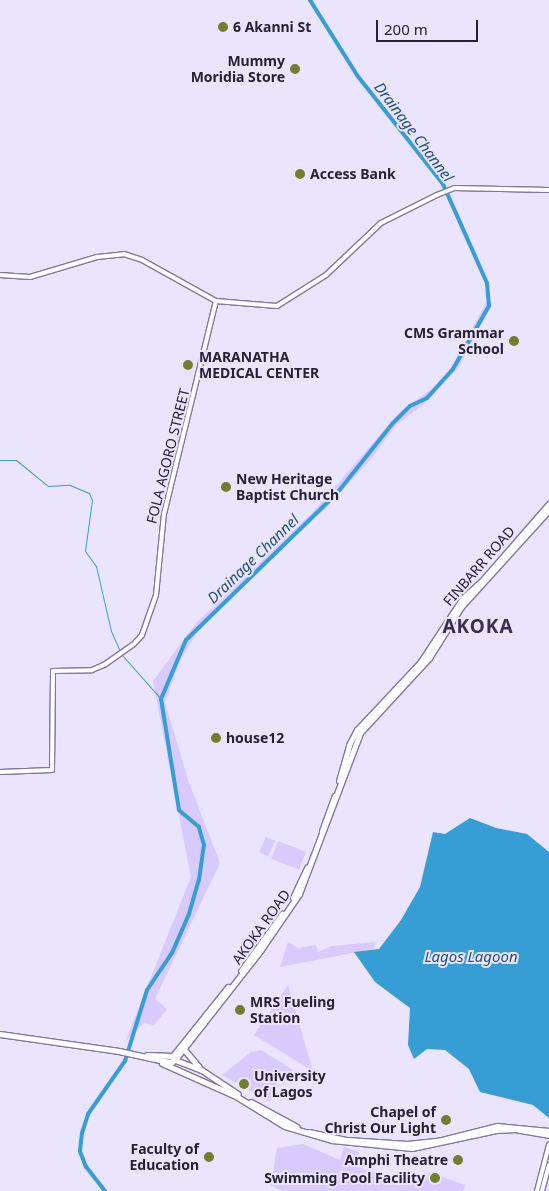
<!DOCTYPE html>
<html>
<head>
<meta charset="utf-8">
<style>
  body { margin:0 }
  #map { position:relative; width:549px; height:1191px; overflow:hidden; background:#ebe4ff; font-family:"Noto Sans",sans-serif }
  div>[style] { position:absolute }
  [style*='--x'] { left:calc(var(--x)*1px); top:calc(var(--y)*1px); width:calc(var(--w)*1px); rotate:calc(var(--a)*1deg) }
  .green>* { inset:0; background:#d8cafc; transform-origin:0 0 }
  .water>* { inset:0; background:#369dd5 }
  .stream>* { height:1px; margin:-0.5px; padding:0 0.5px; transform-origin:0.5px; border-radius:0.5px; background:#369dd5 }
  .canal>* { height:4px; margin:-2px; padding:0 2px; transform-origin:2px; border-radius:2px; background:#369dd5 }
  .roads { filter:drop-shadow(1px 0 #82779f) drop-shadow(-1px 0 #82779f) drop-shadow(0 1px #82779f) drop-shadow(0 -1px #82779f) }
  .tertiary>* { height:4px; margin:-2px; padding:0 2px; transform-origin:2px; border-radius:2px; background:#fff }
  .secondary>* { height:4.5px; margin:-2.25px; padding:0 2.25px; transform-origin:2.25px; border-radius:2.25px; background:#fff }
  .dots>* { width:14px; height:14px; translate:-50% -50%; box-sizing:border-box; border:2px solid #ebe4ff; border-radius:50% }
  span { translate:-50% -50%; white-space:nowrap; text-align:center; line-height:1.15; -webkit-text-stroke:4px #ebe4ff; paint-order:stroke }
  .poi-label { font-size:14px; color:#272232; font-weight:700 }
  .left { translate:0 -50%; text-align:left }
  .right { translate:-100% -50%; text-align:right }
  .street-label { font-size:14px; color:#272232 }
  .water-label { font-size:15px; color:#1f5371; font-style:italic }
  .district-label { font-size:19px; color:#392f51; font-weight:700; letter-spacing:1px }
  .scale { position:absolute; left:376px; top:20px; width:102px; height:22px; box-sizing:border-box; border:2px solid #272232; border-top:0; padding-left:6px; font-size:15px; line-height:18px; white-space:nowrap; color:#272232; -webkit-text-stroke:4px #ebe4ff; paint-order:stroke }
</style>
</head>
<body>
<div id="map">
  <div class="green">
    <div style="clip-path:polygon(487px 301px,492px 302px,491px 307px,458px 368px,423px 405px,396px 425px,371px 459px,326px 508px,248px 580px,197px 633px,181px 659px,165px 702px,188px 780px,220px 863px,155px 999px,167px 1009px,154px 1025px,144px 1023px,125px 1042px,191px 877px,153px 681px,196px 623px,312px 513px,400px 412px,433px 388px,451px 368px)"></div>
    <div style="left:266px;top:837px;width:10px;height:17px;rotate:24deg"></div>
    <div style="left:278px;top:841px;width:30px;height:19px;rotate:21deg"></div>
    <div style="clip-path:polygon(288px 942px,298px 948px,316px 945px,318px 952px,332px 946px,376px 942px,373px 949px,280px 967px)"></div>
    <div style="clip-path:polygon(288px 985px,313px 1071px,254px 1035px)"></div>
    <div style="clip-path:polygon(261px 1050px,293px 1070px,278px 1081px,270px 1102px,222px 1075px,251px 1052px)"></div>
    <div style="clip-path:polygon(303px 1144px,340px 1160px,344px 1147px,359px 1152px,355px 1165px,366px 1170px,424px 1182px,429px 1172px,465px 1185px,463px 1191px,282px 1191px,271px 1185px,277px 1148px)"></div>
  </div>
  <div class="water">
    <div style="clip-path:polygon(470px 818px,496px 828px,527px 834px,549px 852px,549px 1118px,533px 1105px,480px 1092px,469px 1069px,445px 1050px,427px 1049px,414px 1059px,408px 1045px,410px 1008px,375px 982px,354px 952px,379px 949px,401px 920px,420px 887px,433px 832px,445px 834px)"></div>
  </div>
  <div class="stream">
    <div style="--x:0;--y:460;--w:16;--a:0"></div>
    <div style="--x:16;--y:460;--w:41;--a:39.1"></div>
    <div style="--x:48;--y:486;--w:22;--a:-3"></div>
    <div style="--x:70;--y:485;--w:21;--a:23"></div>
    <div style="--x:89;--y:493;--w:8;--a:67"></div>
    <div style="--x:92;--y:500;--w:51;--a:97.8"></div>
    <div style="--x:85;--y:551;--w:19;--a:54"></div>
    <div style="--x:96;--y:566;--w:67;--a:77"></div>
    <div style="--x:111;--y:631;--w:22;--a:66"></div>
    <div style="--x:122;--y:655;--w:59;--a:48.4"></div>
  </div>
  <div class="canal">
    <div style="--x:105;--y:1191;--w:31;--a:-128"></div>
    <div style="--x:86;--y:1167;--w:17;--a:-111"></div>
    <div style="--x:80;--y:1151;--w:18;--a:-84"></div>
    <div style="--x:82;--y:1133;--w:20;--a:-72"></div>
    <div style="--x:88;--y:1114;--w:65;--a:-55.1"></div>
    <div style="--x:125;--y:1061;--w:74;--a:-72.8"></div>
    <div style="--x:147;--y:990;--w:45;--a:-56"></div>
    <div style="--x:172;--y:953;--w:43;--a:-66.4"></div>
    <div style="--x:189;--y:914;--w:35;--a:-74"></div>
    <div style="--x:199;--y:880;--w:35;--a:-82"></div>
    <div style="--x:204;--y:845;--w:19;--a:-106"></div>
    <div style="--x:199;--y:827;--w:26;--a:-140"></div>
    <div style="--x:179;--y:810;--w:112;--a:-99.2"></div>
    <div style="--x:161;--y:699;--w:64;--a:-67"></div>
    <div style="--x:186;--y:640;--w:212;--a:-44.2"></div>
    <div style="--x:338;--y:492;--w:87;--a:-51.5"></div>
    <div style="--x:392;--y:424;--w:25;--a:-45"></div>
    <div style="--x:410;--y:406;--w:19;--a:-25"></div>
    <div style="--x:427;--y:398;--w:39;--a:-48"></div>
    <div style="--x:453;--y:369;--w:73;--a:-60.3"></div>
    <div style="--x:489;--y:306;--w:23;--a:-95"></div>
    <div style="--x:487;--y:283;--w:108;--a:-114"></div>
    <div style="--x:443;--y:184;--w:139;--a:-128.3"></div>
    <div style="--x:357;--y:75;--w:89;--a:-122.1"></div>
  </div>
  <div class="roads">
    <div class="tertiary">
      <div style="--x:0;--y:275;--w:30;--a:4"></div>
      <div style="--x:30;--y:277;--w:70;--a:-16.6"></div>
      <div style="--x:97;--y:257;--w:27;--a:-6"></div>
      <div style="--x:124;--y:254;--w:19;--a:18"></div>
      <div style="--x:142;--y:260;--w:85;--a:29"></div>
      <div style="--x:216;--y:301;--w:61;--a:4.7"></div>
      <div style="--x:277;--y:306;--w:58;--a:-32.3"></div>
      <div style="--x:326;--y:275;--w:76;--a:-43.4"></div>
      <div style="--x:381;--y:223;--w:63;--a:-26.6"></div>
      <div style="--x:437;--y:195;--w:18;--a:-22"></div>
      <div style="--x:454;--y:188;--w:95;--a:1.2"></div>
      <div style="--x:0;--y:772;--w:52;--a:-2.2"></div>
      <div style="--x:52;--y:770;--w:99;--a:-89.4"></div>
      <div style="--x:53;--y:671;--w:39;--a:-1"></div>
      <div style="--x:92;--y:670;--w:13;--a:-23"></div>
      <div style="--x:104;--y:665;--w:35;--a:-35"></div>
      <div style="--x:133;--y:645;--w:13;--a:-48"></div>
      <div style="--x:142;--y:635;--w:42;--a:-70.7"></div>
      <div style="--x:156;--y:595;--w:81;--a:-84.4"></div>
      <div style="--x:164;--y:514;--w:219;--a:-76.3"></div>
      <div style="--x:537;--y:1191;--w:48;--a:-75.4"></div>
      <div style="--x:542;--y:1191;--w:27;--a:-75"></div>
    </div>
    <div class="secondary">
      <div style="--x:339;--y:781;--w:37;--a:-74"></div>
      <div style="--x:349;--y:745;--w:17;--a:-62"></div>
      <div style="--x:357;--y:730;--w:92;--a:-46.8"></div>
      <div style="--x:420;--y:663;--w:78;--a:-56.5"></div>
      <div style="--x:463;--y:598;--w:24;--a:-42"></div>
      <div style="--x:481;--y:582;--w:103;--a:-48.9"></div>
      <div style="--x:322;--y:831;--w:37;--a:-70"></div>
      <div style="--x:293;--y:898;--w:33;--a:-65"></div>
      <div style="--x:241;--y:971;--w:70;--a:-54.3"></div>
      <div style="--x:0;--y:1034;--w:120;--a:8.1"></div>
      <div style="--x:119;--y:1051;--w:46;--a:12.5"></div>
      <div style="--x:164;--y:1061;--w:8;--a:7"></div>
      <div style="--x:172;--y:1062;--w:7;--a:-45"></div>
      <div style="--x:177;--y:1057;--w:135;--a:-51.9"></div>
      <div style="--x:260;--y:951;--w:69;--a:-55.6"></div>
      <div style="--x:299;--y:894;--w:172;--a:-69.2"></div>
      <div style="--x:360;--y:733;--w:102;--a:-47.4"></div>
      <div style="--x:429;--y:658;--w:60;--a:-57.9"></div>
      <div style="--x:461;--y:607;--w:131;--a:-47.8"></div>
      <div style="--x:184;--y:1049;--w:25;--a:50"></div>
      <div style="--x:147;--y:1055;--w:26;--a:2"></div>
      <div style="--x:173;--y:1056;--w:88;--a:-51.4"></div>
      <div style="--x:173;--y:1059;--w:31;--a:21"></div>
      <div style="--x:202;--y:1070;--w:43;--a:33.7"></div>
      <div style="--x:162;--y:1063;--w:81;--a:24"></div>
      <div style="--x:236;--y:1096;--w:57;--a:31.5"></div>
      <div style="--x:285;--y:1126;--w:49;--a:16.6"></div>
      <div style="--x:332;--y:1140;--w:80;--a:5.7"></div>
      <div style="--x:412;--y:1148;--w:87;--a:-12"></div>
      <div style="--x:497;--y:1130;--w:18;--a:-3"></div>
      <div style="--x:515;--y:1129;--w:35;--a:10"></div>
      <div style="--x:251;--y:1102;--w:52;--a:28.5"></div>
      <div style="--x:309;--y:1132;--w:40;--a:12"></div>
      <div style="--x:348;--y:1140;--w:59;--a:3.9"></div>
      <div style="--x:407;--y:1144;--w:31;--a:-6"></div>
      <div style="--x:438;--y:1141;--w:61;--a:-14.3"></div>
      <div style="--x:497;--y:1126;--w:52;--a:5.5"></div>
    </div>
  </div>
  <div class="dots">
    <div style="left:223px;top:27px;background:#717e2b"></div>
    <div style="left:295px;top:69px;background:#717e2b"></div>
    <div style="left:300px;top:174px;background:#717e2b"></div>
    <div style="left:514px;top:341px;background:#717e2b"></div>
    <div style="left:188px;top:365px;background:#717e2b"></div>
    <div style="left:226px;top:487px;background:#717e2b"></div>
    <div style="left:216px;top:738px;background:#717e2b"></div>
    <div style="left:240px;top:1010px;background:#717e2b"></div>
    <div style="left:244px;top:1084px;background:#717e2b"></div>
    <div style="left:446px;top:1120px;background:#717e2b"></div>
    <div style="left:209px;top:1157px;background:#717e2b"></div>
    <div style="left:458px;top:1160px;background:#717e2b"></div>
    <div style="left:435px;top:1178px;background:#717e2b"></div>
  </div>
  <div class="poi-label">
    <span class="left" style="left:233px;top:27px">6 Akanni St</span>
    <span class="right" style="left:285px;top:69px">Mummy<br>Moridia Store</span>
    <span class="left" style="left:310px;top:174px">Access Bank</span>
    <span class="right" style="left:504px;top:341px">CMS Grammar<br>School</span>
    <span class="left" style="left:199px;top:365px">MARANATHA<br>MEDICAL CENTER</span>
    <span class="left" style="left:236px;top:487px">New Heritage<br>Baptist Church</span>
    <span class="left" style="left:226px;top:738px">house12</span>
    <span class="left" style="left:250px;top:1010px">MRS Fueling<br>Station</span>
    <span class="left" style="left:254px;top:1084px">University<br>of Lagos</span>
    <span class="right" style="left:436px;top:1120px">Chapel of<br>Christ Our Light</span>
    <span class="right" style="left:199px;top:1157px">Faculty of<br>Education</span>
    <span class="right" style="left:448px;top:1160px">Amphi Theatre</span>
    <span class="right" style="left:425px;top:1178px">Swimming Pool Facility</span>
  </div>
  <div class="street-label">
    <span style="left:168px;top:456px;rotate:-76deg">FOLA AGORO STREET</span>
    <span style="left:479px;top:566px;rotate:-49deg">FINBARR ROAD</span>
    <span style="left:261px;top:927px;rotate:-54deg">AKOKA ROAD</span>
  </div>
  <div class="water-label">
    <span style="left:414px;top:132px;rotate:53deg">Drainage Channel</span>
    <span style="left:253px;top:559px;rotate:-44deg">Drainage Channel</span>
    <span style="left:471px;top:957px">Lagos Lagoon</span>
  </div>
  <div class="district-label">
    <span style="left:478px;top:627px">AKOKA</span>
  </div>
  <div class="scale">200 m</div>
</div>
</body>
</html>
